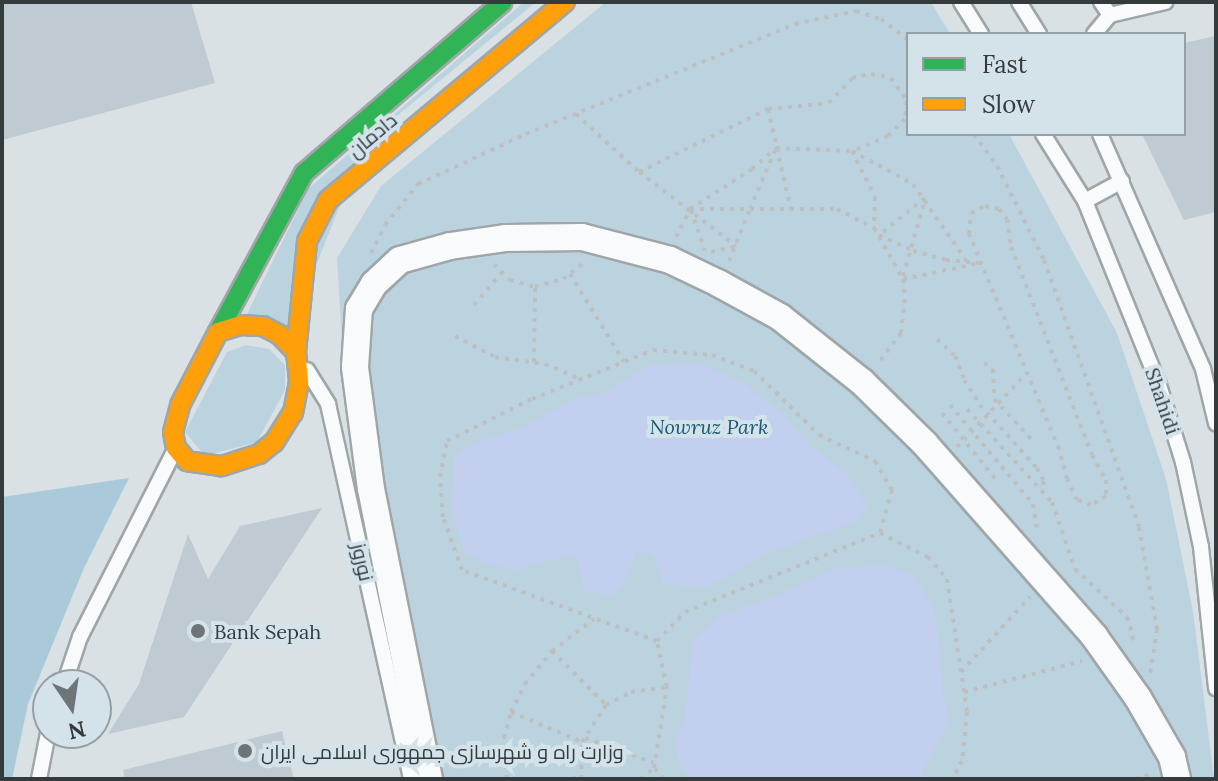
<!DOCTYPE html>
<html>
<head>
<meta charset="utf-8">
<style>
  body { margin:0 }
  #map { position:relative; width:1218px; height:781px; overflow:hidden; background:#d9e1e5; font-family:Lora,Cairo,serif }
  div>[style] { position:absolute }
  [style*='--x'] { left:calc(var(--x)*1px); top:calc(var(--y)*1px); width:calc(var(--w)*1px); rotate:calc(var(--a)*1deg) }
  .green>* { inset:0; background:#bbd3de }
  .forest>* { inset:0; background:#aacad9 }
  .water>* { inset:0; background:#c2cfef }
  .building>* { inset:0; background:#c0cad3 }
  .path>* { height:4px; margin-top:-2px; transform-origin:0; background:repeating-linear-gradient(90deg,#bdbfc1 0 4px,transparent 0 10px) }
  .roads { filter:drop-shadow(2px 0 #9fa6a8) drop-shadow(-2px 0 #9fa6a8) drop-shadow(0 2px #9fa6a8) drop-shadow(0 -2px #9fa6a8) }
  .lane>* { height:14px; margin:-7px; padding:0 7px; transform-origin:7px; border-radius:7px; background:#f9fafb }
  .street>* { height:26px; margin:-13px; padding:0 13px; transform-origin:13px; border-radius:13px; background:#f9fafb }
  .fast>* { height:18px; margin:-9px; padding:0 9px; transform-origin:9px; border-radius:9px; background:#30b455 }
  .slow>* { height:18px; margin:-9px; padding:0 9px; transform-origin:9px; border-radius:9px; background:#ff9f0a }
  .dots>* { width:22px; height:22px; translate:-50% -50%; box-sizing:border-box; border:4px solid #d4e3ea; border-radius:50% }
  span { translate:-50% -50%; white-space:nowrap; text-align:center; line-height:1.15; -webkit-text-stroke:8px #d4e3ea; paint-order:stroke }
  .street-label { font-size:20px; color:#353b3d }
  .park-label { font-size:20px; color:#195a73; font-style:italic }
  .poi-label { font-size:20px; color:#353b3d }
  .left { translate:0 -50%; text-align:left }
  .frame { position:absolute; inset:0; border:4px solid #353b3d; pointer-events:none }
  .legend { position:absolute; left:906px; top:32px; width:280px; height:104px; box-sizing:border-box; background:#d4e3ea; border:2px solid #94a0a5; margin:0; padding:10px 14px; list-style:none; font-size:24px; color:#353b3d }
  .legend li { display:flex; align-items:center; gap:16px; height:40px }
  .legend b { width:40px; border:2px solid #94a0a5 }
  .north { position:absolute; left:32px; top:669px; width:80px; height:80px; box-sizing:border-box; background:#d4e3ea; border:2px solid #94a0a5; border-radius:50%; rotate:167deg; font-size:22px; font-weight:700; line-height:32px; text-align:center; color:#353b3d }
  .north::after { content:''; display:block; margin:auto; width:28px; height:36px; background:#6e7578; clip-path:polygon(50% 0,100% 100%,50% 72%,0 100%) }
</style>
</head>
<body>
<div id="map">
  <div class="green">
    <div style="clip-path:polygon(524px 2px,536px 2px,365px 142px,291px 329px,247px 314px,308px 189px)"></div>
    <div style="clip-path:polygon(606px 2px,931px 2px,950px 34px,908px 34px,908px 134px,1009px 134px,1117px 333px,1166px 479px,1193px 611px,1214px 779px,421px 779px,347px 420px,337px 258px,381px 186px)"></div>
    <div style="clip-path:polygon(246px 345px,269px 349px,285px 365px,285px 390px,257px 442px,205px 456px,185px 432px,227px 352px)"></div>
  </div>
  <div class="forest">
    <div style="clip-path:polygon(129px 478px,84px 568px,28px 704px,12px 779px,2px 779px,2px 497px)"></div>
  </div>
  <div class="water">
    <div style="clip-path:polygon(698px 363px,746px 384px,783px 416px,807px 443px,847px 474px,867px 506px,858px 521px,765px 554px,707px 588px,663px 583px,654px 556px,636px 550px,627px 576px,613px 596px,583px 590px,577px 556px,544px 561px,516px 570px,488px 564px,465px 552px,451px 511px,455px 457px,477px 441px,520px 429px,579px 397px,599px 395px,650px 365px)"></div>
    <div style="clip-path:polygon(885px 565px,914px 576px,935px 611px,944px 702px,950px 720px,922px 772px,923px 779px,691px 779px,681px 765px,674px 743px,685px 718px,693px 639px,718px 617px,776px 596px,835px 569px)"></div>
  </div>
  <div class="building">
    <div style="clip-path:polygon(2px 2px,191px 2px,215px 83px,2px 140px)"></div>
    <div style="clip-path:polygon(1216px 36px,1216px 212px,1184px 220px,1142px 134px,1184px 134px,1184px 43px)"></div>
    <div style="clip-path:polygon(322px 508px,184px 717px,108px 734px,139px 684px,188px 534px,208px 579px,240px 526px)"></div>
    <div style="clip-path:polygon(282px 731px,294px 779px,125px 779px,123px 770px)"></div>
  </div>
  <div class="path">
    <div style="--x:768;--y:109;--w:104;--a:77.2"></div>
    <div style="--x:576;--y:114;--w:86;--a:42.6"></div>
    <div style="--x:639;--y:172;--w:144;--a:-26"></div>
    <div style="--x:768;--y:109;--w:61;--a:-5.6"></div>
    <div style="--x:829;--y:103;--w:34;--a:-47"></div>
    <div style="--x:852;--y:78;--w:19;--a:-12"></div>
    <div style="--x:871;--y:74;--w:20;--a:11"></div>
    <div style="--x:891;--y:78;--w:28;--a:55"></div>
    <div style="--x:907;--y:101;--w:18;--a:96"></div>
    <div style="--x:905;--y:119;--w:24;--a:135"></div>
    <div style="--x:888;--y:136;--w:39;--a:157"></div>
    <div style="--x:852;--y:151;--w:51;--a:63.4"></div>
    <div style="--x:875;--y:197;--w:31;--a:92"></div>
    <div style="--x:974;--y:134;--w:39;--a:54"></div>
    <div style="--x:997;--y:166;--w:105;--a:63.4"></div>
    <div style="--x:1044;--y:260;--w:283;--a:70.4"></div>
    <div style="--x:1139;--y:527;--w:104;--a:80"></div>
    <div style="--x:1157;--y:629;--w:47;--a:98.7"></div>
    <div style="--x:639;--y:172;--w:122;--a:37.3"></div>
    <div style="--x:925;--y:198;--w:59;--a:141.2"></div>
    <div style="--x:879;--y:235;--w:38;--a:25"></div>
    <div style="--x:913;--y:251;--w:34;--a:15"></div>
    <div style="--x:946;--y:260;--w:34;--a:5"></div>
    <div style="--x:985;--y:206;--w:14;--a:12"></div>
    <div style="--x:999;--y:209;--w:13;--a:51"></div>
    <div style="--x:1007;--y:219;--w:28;--a:82"></div>
    <div style="--x:1011;--y:247;--w:223;--a:68.7"></div>
    <div style="--x:1092;--y:455;--w:29;--a:61"></div>
    <div style="--x:1106;--y:480;--w:16;--a:90"></div>
    <div style="--x:1106;--y:496;--w:17;--a:149"></div>
    <div style="--x:1091;--y:505;--w:15;--a:-160"></div>
    <div style="--x:1077;--y:500;--w:23;--a:-115"></div>
    <div style="--x:1067;--y:479;--w:31;--a:-105"></div>
    <div style="--x:1059;--y:449;--w:233;--a:-112.7"></div>
    <div style="--x:969;--y:234;--w:21;--a:-85"></div>
    <div style="--x:971;--y:213;--w:16;--a:-27"></div>
    <div style="--x:690;--y:209;--w:60;--a:0"></div>
    <div style="--x:750;--y:209;--w:64;--a:-67"></div>
    <div style="--x:691;--y:210;--w:43;--a:71.1"></div>
    <div style="--x:676;--y:237;--w:31;--a:-63"></div>
    <div style="--x:690;--y:209;--w:74;--a:-32.8"></div>
    <div style="--x:752;--y:169;--w:32;--a:-41"></div>
    <div style="--x:776;--y:148;--w:76;--a:2.3"></div>
    <div style="--x:852;--y:151;--w:69;--a:28.4"></div>
    <div style="--x:913;--y:184;--w:95;--a:55.3"></div>
    <div style="--x:711;--y:252;--w:26;--a:-13"></div>
    <div style="--x:371;--y:253;--w:31;--a:-63"></div>
    <div style="--x:385;--y:225;--w:53;--a:-51.2"></div>
    <div style="--x:418;--y:184;--w:119;--a:-24.8"></div>
    <div style="--x:526;--y:134;--w:291;--a:-22.2"></div>
    <div style="--x:795;--y:24;--w:62;--a:-12"></div>
    <div style="--x:856;--y:11;--w:26;--a:18"></div>
    <div style="--x:881;--y:19;--w:34;--a:38"></div>
    <div style="--x:729;--y:261;--w:56;--a:-68"></div>
    <div style="--x:750;--y:209;--w:87;--a:0"></div>
    <div style="--x:837;--y:209;--w:42;--a:27.2"></div>
    <div style="--x:874;--y:228;--w:59;--a:60.4"></div>
    <div style="--x:903;--y:279;--w:20;--a:84"></div>
    <div style="--x:905;--y:299;--w:34;--a:97"></div>
    <div style="--x:901;--y:333;--w:40;--a:127"></div>
    <div style="--x:494;--y:264;--w:23;--a:45"></div>
    <div style="--x:510;--y:280;--w:26;--a:16"></div>
    <div style="--x:535;--y:287;--w:29;--a:-16"></div>
    <div style="--x:563;--y:279;--w:29;--a:-38"></div>
    <div style="--x:570;--y:274;--w:103;--a:58.5"></div>
    <div style="--x:903;--y:276;--w:79;--a:-73.9"></div>
    <div style="--x:903;--y:279;--w:74;--a:-11.8"></div>
    <div style="--x:474;--y:305;--w:43;--a:-49.7"></div>
    <div style="--x:455;--y:336;--w:45;--a:27.7"></div>
    <div style="--x:495;--y:357;--w:50;--a:8"></div>
    <div style="--x:545;--y:364;--w:38;--a:23"></div>
    <div style="--x:937;--y:339;--w:25;--a:43"></div>
    <div style="--x:955;--y:356;--w:26;--a:69"></div>
    <div style="--x:964;--y:380;--w:30;--a:57"></div>
    <div style="--x:980;--y:405;--w:85;--a:47.9"></div>
    <div style="--x:1037;--y:468;--w:15;--a:62"></div>
    <div style="--x:1044;--y:481;--w:9;--a:108"></div>
    <div style="--x:534;--y:362;--w:75;--a:-89.2"></div>
    <div style="--x:984;--y:363;--w:11;--a:34"></div>
    <div style="--x:993;--y:369;--w:30;--a:88"></div>
    <div style="--x:994;--y:399;--w:57;--a:47.1"></div>
    <div style="--x:950;--y:405;--w:129;--a:50"></div>
    <div style="--x:1033;--y:504;--w:24;--a:81"></div>
    <div style="--x:967;--y:409;--w:126;--a:47.6"></div>
    <div style="--x:1052;--y:502;--w:71;--a:71.1"></div>
    <div style="--x:1075;--y:569;--w:71;--a:42.7"></div>
    <div style="--x:1127;--y:617;--w:21;--a:71"></div>
    <div style="--x:1134;--y:637;--w:9;--a:148"></div>
    <div style="--x:942;--y:413;--w:86;--a:51.1"></div>
    <div style="--x:957;--y:447;--w:102;--a:-46.6"></div>
    <div style="--x:657;--y:641;--w:208;--a:-160"></div>
    <div style="--x:462;--y:570;--w:56;--a:-109.7"></div>
    <div style="--x:443;--y:517;--w:40;--a:-94.3"></div>
    <div style="--x:440;--y:477;--w:37;--a:-79"></div>
    <div style="--x:447;--y:441;--w:95;--a:-26.3"></div>
    <div style="--x:532;--y:399;--w:131;--a:-22"></div>
    <div style="--x:653;--y:350;--w:59;--a:4.8"></div>
    <div style="--x:712;--y:355;--w:45;--a:20.9"></div>
    <div style="--x:754;--y:371;--w:91;--a:44.6"></div>
    <div style="--x:819;--y:435;--w:62;--a:24.9"></div>
    <div style="--x:875;--y:461;--w:34;--a:60"></div>
    <div style="--x:892;--y:490;--w:45;--a:105.6"></div>
    <div style="--x:552;--y:651;--w:76;--a:45"></div>
    <div style="--x:961;--y:672;--w:102;--a:-47.4"></div>
    <div style="--x:964;--y:692;--w:122;--a:-14.7"></div>
    <div style="--x:511;--y:712;--w:77;--a:22.9"></div>
    <div style="--x:585;--y:738;--w:73;--a:19.9"></div>
    <div style="--x:507;--y:779;--w:41;--a:-94.2"></div>
    <div style="--x:504;--y:738;--w:27;--a:-75"></div>
    <div style="--x:511;--y:712;--w:31;--a:-63"></div>
    <div style="--x:525;--y:684;--w:43;--a:-50.7"></div>
    <div style="--x:552;--y:651;--w:53;--a:-37.3"></div>
    <div style="--x:572;--y:779;--w:9;--a:-13"></div>
    <div style="--x:581;--y:779;--w:37;--a:-88"></div>
    <div style="--x:582;--y:742;--w:44;--a:-57"></div>
    <div style="--x:606;--y:705;--w:28;--a:-27"></div>
    <div style="--x:631;--y:692;--w:36;--a:-8"></div>
    <div style="--x:641;--y:779;--w:17;--a:-40"></div>
    <div style="--x:664;--y:779;--w:15;--a:-132"></div>
    <div style="--x:654;--y:768;--w:82;--a:-80.9"></div>
    <div style="--x:667;--y:687;--w:47;--a:-102.3"></div>
    <div style="--x:657;--y:641;--w:40;--a:-46"></div>
    <div style="--x:685;--y:612;--w:210;--a:-22.1"></div>
    <div style="--x:880;--y:533;--w:54;--a:26.6"></div>
    <div style="--x:928;--y:557;--w:29;--a:49"></div>
    <div style="--x:947;--y:579;--w:134;--a:81.4"></div>
    <div style="--x:967;--y:712;--w:49;--a:95.8"></div>
    <div style="--x:962;--y:761;--w:20;--a:117"></div>
    <div style="--x:1135;--y:779;--w:19;--a:-16"></div>
  </div>
  <div class="roads">
    <div class="lane">
      <div style="--x:961;--y:2;--w:38;--a:58"></div>
      <div style="--x:1019;--y:2;--w:38;--a:58"></div>
      <div style="--x:1101;--y:2;--w:16;--a:55"></div>
      <div style="--x:1110;--y:15;--w:57;--a:-13.3"></div>
      <div style="--x:1094;--y:34;--w:25;--a:-50"></div>
      <div style="--x:1043;--y:134;--w:79;--a:57.9"></div>
      <div style="--x:1085;--y:201;--w:198;--a:68.1"></div>
      <div style="--x:1159;--y:385;--w:81;--a:72.7"></div>
      <div style="--x:1183;--y:462;--w:87;--a:78"></div>
      <div style="--x:1201;--y:547;--w:142;--a:83.9"></div>
      <div style="--x:1100;--y:134;--w:257;--a:66.3"></div>
      <div style="--x:1203;--y:369;--w:56;--a:76.5"></div>
      <div style="--x:1085;--y:201;--w:42;--a:-28.4"></div>
      <div style="--x:307;--y:370;--w:40;--a:58"></div>
      <div style="--x:328;--y:404;--w:384;--a:77.5"></div>
      <div style="--x:64;--y:685;--w:51;--a:-71.6"></div>
      <div style="--x:80;--y:637;--w:208;--a:-63.1"></div>
      <div style="--x:39;--y:779;--w:47;--a:-78.9"></div>
    </div>
    <div class="street">
      <div style="--x:429;--y:779;--w:296;--a:-101.3"></div>
      <div style="--x:371;--y:489;--w:123;--a:-97.5"></div>
      <div style="--x:355;--y:367;--w:58;--a:-86.1"></div>
      <div style="--x:359;--y:309;--w:29;--a:-59"></div>
      <div style="--x:374;--y:284;--w:35;--a:-43"></div>
      <div style="--x:400;--y:260;--w:52;--a:-15.6"></div>
      <div style="--x:450;--y:246;--w:57;--a:-8.1"></div>
      <div style="--x:506;--y:238;--w:76;--a:-0.8"></div>
      <div style="--x:582;--y:237;--w:91;--a:14.6"></div>
      <div style="--x:670;--y:260;--w:53;--a:25.6"></div>
      <div style="--x:718;--y:283;--w:71;--a:28.7"></div>
      <div style="--x:780;--y:317;--w:105;--a:38.4"></div>
      <div style="--x:862;--y:382;--w:88;--a:44.5"></div>
      <div style="--x:925;--y:444;--w:256;--a:48.6"></div>
      <div style="--x:1094;--y:636;--w:76;--a:54.6"></div>
      <div style="--x:1138;--y:698;--w:68;--a:60"></div>
      <div style="--x:1172;--y:757;--w:23;--a:77"></div>
    </div>
    <div class="fast">
      <div style="--x:218;--y:332;--w:181;--a:-61.6"></div>
      <div style="--x:304;--y:173;--w:262;--a:-40.7"></div>
    </div>
    <div class="slow">
      <div style="--x:241;--y:325;--w:22;--a:3"></div>
      <div style="--x:263;--y:326;--w:19;--a:28"></div>
      <div style="--x:280;--y:335;--w:23;--a:47"></div>
      <div style="--x:296;--y:352;--w:30;--a:84"></div>
      <div style="--x:299;--y:382;--w:31;--a:101"></div>
      <div style="--x:293;--y:412;--w:36;--a:122"></div>
      <div style="--x:274;--y:442;--w:19;--a:141"></div>
      <div style="--x:259;--y:454;--w:40;--a:162"></div>
      <div style="--x:221;--y:466;--w:34;--a:-172"></div>
      <div style="--x:187;--y:461;--w:17;--a:-130"></div>
      <div style="--x:176;--y:448;--w:16;--a:-101"></div>
      <div style="--x:173;--y:432;--w:28;--a:-75"></div>
      <div style="--x:180;--y:405;--w:82;--a:-62.5"></div>
      <div style="--x:218;--y:332;--w:24;--a:-17"></div>
      <div style="--x:296;--y:352;--w:112;--a:-84.3"></div>
      <div style="--x:307;--y:241;--w:46;--a:-62.9"></div>
      <div style="--x:328;--y:200;--w:309;--a:-39.9"></div>
    </div>
  </div>
  <div class="dots">
    <div style="left:198px;top:631px;background:#6e7578"></div>
    <div style="left:245px;top:751px;background:#6e7578"></div>
  </div>
  <div class="street-label">
    <span style="left:372px;top:135px;rotate:-40deg">دادمان</span>
    <span style="left:1163px;top:401px;rotate:71deg">Shahidi</span>
    <span style="left:363px;top:562px;rotate:77deg">نوروز</span>
  </div>
  <div class="park-label">
    <span style="left:709px;top:426px">Nowruz Park</span>
  </div>
  <div class="poi-label">
    <span class="left" style="left:214px;top:631px">Bank Sepah</span>
    <span class="left" style="left:261px;top:751px">وزارت راه و شهرسازی جمهوری اسلامی ایران</span>
  </div>
  <div class="frame"></div>
  <ul class="legend">
  <li><b style="height:10px;background:#30b455"></b>Fast</li>
  <li><b style="height:10px;background:#ff9f0a"></b>Slow</li>
  </ul>
  <div class="north">N</div>
</div>
</body>
</html>
